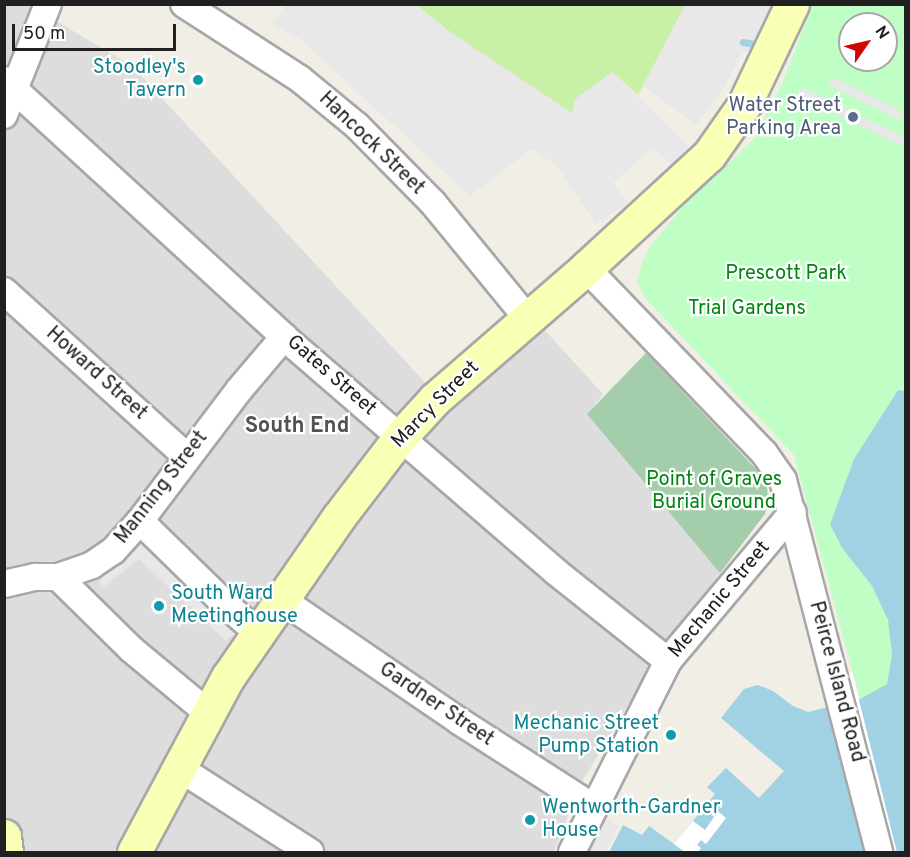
<!DOCTYPE html>
<html>
<head>
<meta charset="utf-8">
<style>
  body { margin:0 }
  #map { position:relative; width:910px; height:857px; overflow:hidden; background:#f1eee5; font-family:Overpass,sans-serif }
  div>[style] { position:absolute }
  [style*='--x'] { left:calc(var(--x)*1px); top:calc(var(--y)*1px); width:calc(var(--w)*1px); rotate:calc(var(--a)*1deg) }
  .residential>* { inset:0; background:#dedddd }
  .grass>* { inset:0; background:#c8f0a6 }
  .cemetery>* { inset:0; background:#a4cdab }
  .park>* { inset:0; background:#bfffc6 }
  .parking>* { inset:0; background:#e8e8e8; transform-origin:0 0 }
  .water>* { inset:0; background:#a1d2e3 }
  .pier>* { inset:0; background:#fff; transform-origin:0 0 }
  .stream>* { height:7px; margin:-3.5px; padding:0 3.5px; transform-origin:3.5px; border-radius:3.5px; background:#a1d2e3 }
  .roads { filter:drop-shadow(2px 0 #a7a7a7) drop-shadow(-2px 0 #a7a7a7) drop-shadow(0 2px #a7a7a7) drop-shadow(0 -2px #a7a7a7) }
  .street>* { height:26px; margin:-13px; padding:0 13px; transform-origin:13px; border-radius:13px; background:#fff }
  .secondary>* { height:33px; margin:-16.5px; padding:0 16.5px; transform-origin:16.5px; border-radius:16.5px; background:#f9ffb5 }
  .dots>* { width:16px; height:16px; translate:-50% -50%; box-sizing:border-box; border:3px solid #fff; border-radius:50% }
  span { translate:-50% -50%; white-space:nowrap; text-align:center; line-height:1.15; -webkit-text-stroke:4.5px #fff; paint-order:stroke }
  .culture-label { font-size:20px; color:#0d838f }
  .right { translate:-100% -50%; text-align:right }
  .left { translate:0 -50%; text-align:left }
  .service-label { font-size:20px; color:#4e5e75 }
  .street-label { font-size:20px; color:#202020 }
  .park-label { font-size:20px; color:#018511 }
  .quarter-label { font-size:22px; color:#535353; font-weight:700 }
  .frame { position:absolute; inset:0; border:6px solid #202020; pointer-events:none }
  .north { position:absolute; left:838px; top:12px; width:60px; height:60px; box-sizing:border-box; background:#fff; border:2px solid #a6a6a6; border-radius:50%; rotate:56deg; font-size:16px; font-weight:700; line-height:24px; text-align:center; color:#202020 }
  .north::after { content:''; display:block; margin:auto; width:21px; height:27px; background:#cf0700; clip-path:polygon(50% 0,100% 100%,50% 72%,0 100%) }
  .scale { position:absolute; left:12px; top:24px; width:164px; height:27px; box-sizing:border-box; border:3px solid #202020; border-top:0; padding-left:8px; font-size:18px; line-height:21px; white-space:nowrap; color:#202020; -webkit-text-stroke:4px #fff; paint-order:stroke }
</style>
</head>
<body>
<div id="map">
  <div class="residential">
    <div style="clip-path:polygon(37px 4px,36px 9px,132px 66px,447px 406px,539px 324px,603px 394px,588px 414px,720px 573px,645px 677px,579px 787px,554px 852px,5px 852px,4px 5px)"></div>
  </div>
  <div class="grass">
    <div style="clip-path:polygon(416px 5px,686px 5px,638px 95px,612px 72px,572px 113px,454px 35px)"></div>
  </div>
  <div class="cemetery">
    <div style="clip-path:polygon(646px 353px,756px 469px,767px 486px,768px 500px,765px 514px,720px 573px,587px 414px)"></div>
  </div>
  <div class="park">
    <div style="clip-path:polygon(evenodd,813px 5px,905px 5px,905px 391px,898px 390px,854px 459px,830px 524px,842px 548px,872px 586px,884px 608px,891px 632px,892px 654px,887px 684px,860px 699px,794px 455px,646px 299px,637px 282px,643px 260px,651px 246px,683px 206px,754px 139px,781px 86px,813px 5px,850px 24px,886px 24px,886px 60px,850px 60px,850px 24px)"></div>
  </div>
  <div class="parking">
    <div style="clip-path:polygon(286px 4px,416px 5px,454px 35px,572px 113px,575px 99px,612px 72px,688px 146px,673px 165px,653px 147px,613px 183px,628px 203px,596px 224px,556px 165px,531px 149px,470px 196px,301px 40px,272px 24px)"></div>
    <div style="clip-path:polygon(685px 5px,771px 5px,750px 54px,738px 50px,742px 54px,722px 91px,696px 125px,643px 86px)"></div>
    <div style="left:832px;top:77px;width:79px;height:9px;rotate:26deg"></div>
    <div style="left:801px;top:87px;width:116px;height:9px;rotate:26deg"></div>
    <div style="clip-path:polygon(143px 543px,239px 632px,225px 640px,139px 559px,102px 588px,98px 576px)"></div>
    <div style="clip-path:polygon(603px 818px,619px 826px,606px 852px,586px 852px)"></div>
  </div>
  <div class="water">
    <div style="clip-path:polygon(898px 390px,905px 391px,905px 852px,609px 852px,623px 825px,642px 835px,649px 826px,674px 844px,715px 794px,707px 787px,726px 768px,759px 798px,784px 771px,721px 718px,744px 689px,758px 685px,773px 691px,793px 706px,808px 712px,860px 699px,887px 684px,892px 654px,888px 620px,872px 586px,842px 548px,830px 524px,854px 459px)"></div>
  </div>
  <div class="pier">
    <div style="left:852px;top:672px;width:186px;height:30px;rotate:76deg"></div>
    <div style="clip-path:polygon(704px 806px,716px 816px,719px 812px,726px 818px,706px 844px,701px 840px,697px 845px,701px 848px,698px 852px,685px 852px,674px 844px,693px 821px,705px 830px,714px 817px)"></div>
  </div>
  <div class="stream">
    <div style="--x:743;--y:42;--w:12;--a:9"></div>
  </div>
  <div class="roads">
    <div class="street">
      <div style="--x:184;--y:4;--w:138;--a:32.9"></div>
      <div style="--x:300;--y:79;--w:74;--a:39.5"></div>
      <div style="--x:357;--y:126;--w:108;--a:45.4"></div>
      <div style="--x:433;--y:203;--w:149;--a:50.7"></div>
      <div style="--x:4;--y:80;--w:380;--a:42.5"></div>
      <div style="--x:284;--y:337;--w:359;--a:40.8"></div>
      <div style="--x:556;--y:572;--w:143;--a:38.5"></div>
      <div style="--x:4;--y:115;--w:119;--a:-68.4"></div>
      <div style="--x:586;--y:268;--w:257;--a:46.1"></div>
      <div style="--x:764;--y:453;--w:33;--a:55"></div>
      <div style="--x:783;--y:480;--w:384;--a:75.5"></div>
      <div style="--x:4;--y:291;--w:247;--a:42.2"></div>
      <div style="--x:140;--y:521;--w:119;--a:44.3"></div>
      <div style="--x:225;--y:604;--w:44;--a:41.3"></div>
      <div style="--x:58;--y:577;--w:103;--a:44.6"></div>
      <div style="--x:131;--y:649;--w:99;--a:39.7"></div>
      <div style="--x:4;--y:584;--w:32;--a:-13"></div>
      <div style="--x:35;--y:577;--w:23;--a:0"></div>
      <div style="--x:58;--y:577;--w:36;--a:-19"></div>
      <div style="--x:92;--y:565;--w:25;--a:-34"></div>
      <div style="--x:113;--y:551;--w:40;--a:-48"></div>
      <div style="--x:140;--y:521;--w:164;--a:-52.9"></div>
      <div style="--x:239;--y:390;--w:70;--a:-49.7"></div>
      <div style="--x:281;--y:599;--w:216;--a:34.4"></div>
      <div style="--x:459;--y:721;--w:159;--a:32.7"></div>
      <div style="--x:179;--y:768;--w:156;--a:32.7"></div>
      <div style="--x:572;--y:852;--w:214;--a:-63.3"></div>
      <div style="--x:668;--y:661;--w:194;--a:-50"></div>
    </div>
    <div class="secondary">
      <div style="--x:4;--y:836;--w:16;--a:83"></div>
      <div style="--x:134;--y:852;--w:199;--a:-61.8"></div>
      <div style="--x:228;--y:677;--w:193;--a:-55.3"></div>
      <div style="--x:338;--y:518;--w:102;--a:-52.6"></div>
      <div style="--x:400;--y:437;--w:52;--a:-47.4"></div>
      <div style="--x:435;--y:399;--w:200;--a:-40.9"></div>
      <div style="--x:586;--y:268;--w:167;--a:-42.6"></div>
      <div style="--x:709;--y:155;--w:61;--a:-55"></div>
      <div style="--x:744;--y:105;--w:112;--a:-64.6"></div>
    </div>
  </div>
  <div class="dots">
    <div style="left:198px;top:80px;background:#0f9aa8"></div>
    <div style="left:853px;top:117px;background:#5c6f8a"></div>
    <div style="left:159px;top:606px;background:#0f9aa8"></div>
    <div style="left:671px;top:735px;background:#0f9aa8"></div>
    <div style="left:530px;top:820px;background:#0f9aa8"></div>
  </div>
  <div class="culture-label">
    <span class="right" style="left:186px;top:80px">Stoodley's<br>Tavern</span>
    <span class="left" style="left:171px;top:606px">South Ward<br>Meetinghouse</span>
    <span class="right" style="left:659px;top:736px">Mechanic Street<br>Pump Station</span>
    <span class="left" style="left:542px;top:820px">Wentworth-Gardner<br>House</span>
  </div>
  <div class="service-label">
    <span class="right" style="left:841px;top:118px">Water Street<br>Parking Area</span>
  </div>
  <div class="street-label">
    <span style="left:371px;top:144px;rotate:44deg">Hancock Street</span>
    <span style="left:96px;top:374px;rotate:42deg">Howard Street</span>
    <span style="left:331px;top:376px;rotate:41deg">Gates Street</span>
    <span style="left:436px;top:405px;rotate:-45deg">Marcy Street</span>
    <span style="left:162px;top:488px;rotate:-52deg">Manning Street</span>
    <span style="left:720px;top:600px;rotate:-50deg">Mechanic Street</span>
    <span style="left:836px;top:682px;rotate:75deg">Peirce Island Road</span>
    <span style="left:436px;top:705px;rotate:34deg">Gardner Street</span>
  </div>
  <div class="park-label">
    <span style="left:786px;top:274px">Prescott Park</span>
    <span style="left:747px;top:309px">Trial Gardens</span>
    <span style="left:714px;top:492px">Point of Graves<br>Burial Ground</span>
  </div>
  <div class="quarter-label">
    <span style="left:297px;top:427px">South End</span>
  </div>
  <div class="frame"></div>
  <div class="north">N</div>
  <div class="scale">50 m</div>
</div>
</body>
</html>
